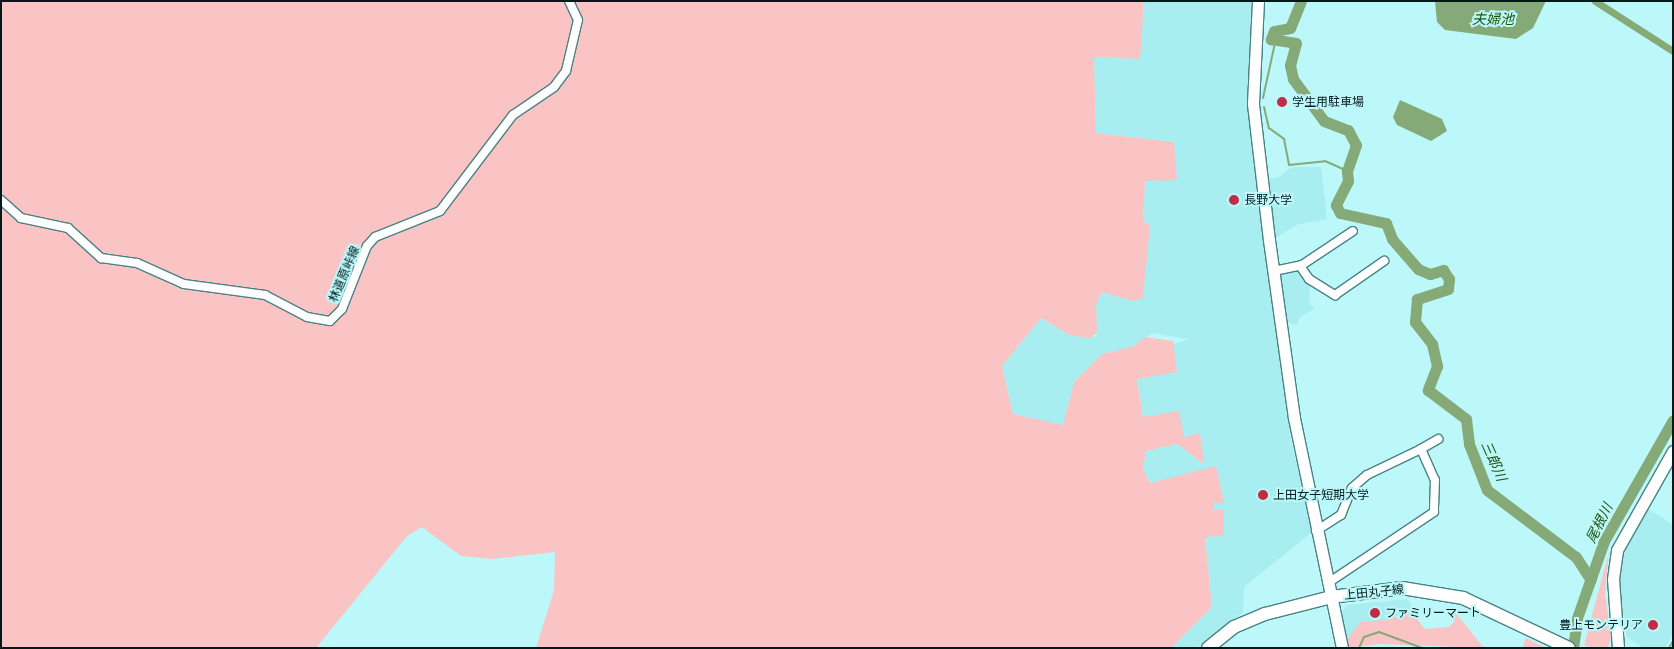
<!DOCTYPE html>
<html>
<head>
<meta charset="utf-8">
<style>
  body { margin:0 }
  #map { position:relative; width:1674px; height:649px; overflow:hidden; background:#bcf8fa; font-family:Lora,"Noto Sans JP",serif }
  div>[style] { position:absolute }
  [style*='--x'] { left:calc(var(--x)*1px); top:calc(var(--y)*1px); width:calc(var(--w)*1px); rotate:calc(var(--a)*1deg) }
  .built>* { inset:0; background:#a8edef }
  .green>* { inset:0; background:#fbc4c4 }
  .water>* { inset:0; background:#85aa78 }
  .stream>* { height:2px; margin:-1px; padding:0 1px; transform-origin:1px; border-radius:1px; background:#85aa78 }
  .canal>* { height:7px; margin:-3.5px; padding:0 3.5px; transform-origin:3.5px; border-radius:3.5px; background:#85aa78 }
  .river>* { height:11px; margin:-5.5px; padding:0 5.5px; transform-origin:5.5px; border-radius:5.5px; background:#85aa78 }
  .roads { filter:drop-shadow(1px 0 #498284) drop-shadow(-1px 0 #498284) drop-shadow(0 1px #498284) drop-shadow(0 -1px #498284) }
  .street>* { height:8px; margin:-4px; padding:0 4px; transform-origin:4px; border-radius:4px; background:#fff }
  .secondary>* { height:11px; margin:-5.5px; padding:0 5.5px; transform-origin:5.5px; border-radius:5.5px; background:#fff }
  .primary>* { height:12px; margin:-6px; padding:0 6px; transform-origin:6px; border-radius:6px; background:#fff }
  .dots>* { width:14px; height:14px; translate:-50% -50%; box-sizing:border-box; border:2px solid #bcf8fa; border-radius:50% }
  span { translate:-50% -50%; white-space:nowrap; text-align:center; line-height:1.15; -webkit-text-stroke:4px #bcf8fa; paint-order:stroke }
  .poi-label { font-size:12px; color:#02191a }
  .left { translate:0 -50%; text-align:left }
  .right { translate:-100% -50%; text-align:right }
  .street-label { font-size:12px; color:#02191a }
  .water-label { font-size:14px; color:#24550e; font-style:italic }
  .frame { position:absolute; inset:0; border:2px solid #02191a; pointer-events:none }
</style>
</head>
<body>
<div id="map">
  <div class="built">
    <div style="clip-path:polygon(1144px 1px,1253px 1px,1249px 105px,1256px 179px,1277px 178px,1292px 167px,1321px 167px,1327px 219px,1296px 225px,1265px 245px,1290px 436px,1312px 532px,1244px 587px,1243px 612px,1196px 648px,1171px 648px,1212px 607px,1205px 536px,1224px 510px,1214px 511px,1214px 503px,1223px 503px,1216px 467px,1150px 483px,1143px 469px,1146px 451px,1177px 444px,1203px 464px,1200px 434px,1184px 437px,1143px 417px,1137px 378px,1171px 345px,1189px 339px,1152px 333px,1134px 346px,1102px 354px,1074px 382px,1063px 425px,1013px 414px,1002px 366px,1041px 318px,1069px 335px,1096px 337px,1096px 305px,1102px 292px,1133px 301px,1150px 225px,1143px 221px,1145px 181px,1173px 142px,1096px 133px,1094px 57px,1140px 59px)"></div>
    <div style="clip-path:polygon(1299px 270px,1310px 286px,1309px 303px,1315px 308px,1299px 318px,1297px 325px,1284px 321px,1277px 274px)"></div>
    <div style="clip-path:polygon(1647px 508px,1673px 525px,1673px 634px,1665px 648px,1643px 648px,1626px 636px,1620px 589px,1622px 557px)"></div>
    <div style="clip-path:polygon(1408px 599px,1413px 609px,1347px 637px,1342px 612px,1347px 605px)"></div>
  </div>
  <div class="green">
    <div style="clip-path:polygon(1px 1px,1144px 1px,1140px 59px,1094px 57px,1096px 133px,1174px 142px,1177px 180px,1145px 181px,1143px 221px,1150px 225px,1143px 298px,1133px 301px,1102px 292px,1096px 305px,1097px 332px,1091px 338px,1069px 335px,1041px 318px,1002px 366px,1013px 414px,1063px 425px,1074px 382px,1102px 354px,1134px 346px,1145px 337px,1173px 341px,1177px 372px,1137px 379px,1143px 417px,1179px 411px,1184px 437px,1200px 433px,1204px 464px,1177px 444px,1146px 451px,1143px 469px,1150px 483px,1216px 466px,1224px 503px,1214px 503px,1214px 510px,1224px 510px,1224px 536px,1205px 537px,1212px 607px,1171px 648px,536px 648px,554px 590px,555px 552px,492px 559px,461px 556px,422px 527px,407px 536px,316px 648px,1px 648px)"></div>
    <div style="clip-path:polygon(1609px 552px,1605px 593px,1611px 637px,1608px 647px,1593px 648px,1584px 645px)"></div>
    <div style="clip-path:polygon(1451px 607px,1484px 648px,1380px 644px,1348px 648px,1346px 640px,1361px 622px,1386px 620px,1410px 610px,1425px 629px,1449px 627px,1455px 621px)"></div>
    <div style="clip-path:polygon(1526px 638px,1542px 646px,1545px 648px,1522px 648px)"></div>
  </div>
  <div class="water">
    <div style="clip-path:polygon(1435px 1px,1546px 1px,1533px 28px,1516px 39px,1445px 30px,1437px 22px)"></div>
    <div style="clip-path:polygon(1400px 100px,1442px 119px,1447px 131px,1431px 141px,1397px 125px,1393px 117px)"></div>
  </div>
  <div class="stream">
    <div style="--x:1263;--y:98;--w:56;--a:-77.7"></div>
    <div style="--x:1264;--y:107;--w:22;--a:77"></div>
    <div style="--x:1269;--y:128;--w:19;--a:36"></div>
    <div style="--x:1284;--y:139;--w:26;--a:79"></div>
    <div style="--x:1289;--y:165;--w:36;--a:-6"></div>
    <div style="--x:1325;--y:161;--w:24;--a:24"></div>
    <div style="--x:1359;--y:648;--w:12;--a:-66"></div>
    <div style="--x:1364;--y:637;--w:16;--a:-18"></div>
    <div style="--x:1379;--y:632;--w:46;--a:20.4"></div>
    <div style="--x:1669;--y:648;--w:8;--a:-60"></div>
  </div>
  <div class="canal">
    <div style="--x:1595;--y:1;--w:93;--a:32.7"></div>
  </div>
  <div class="river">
    <div style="--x:1301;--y:1;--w:29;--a:112"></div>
    <div style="--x:1290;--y:28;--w:16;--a:169"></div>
    <div style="--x:1274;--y:31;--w:9;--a:111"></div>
    <div style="--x:1271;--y:39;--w:25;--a:9"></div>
    <div style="--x:1296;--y:43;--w:23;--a:105"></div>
    <div style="--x:1290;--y:65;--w:14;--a:78"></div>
    <div style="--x:1293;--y:79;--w:52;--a:53.6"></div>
    <div style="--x:1324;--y:121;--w:26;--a:21"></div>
    <div style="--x:1348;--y:130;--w:17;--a:62"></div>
    <div style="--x:1356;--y:145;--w:28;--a:109"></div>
    <div style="--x:1347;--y:171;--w:10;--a:84"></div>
    <div style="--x:1348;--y:181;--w:27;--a:117"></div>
    <div style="--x:1336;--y:205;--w:9;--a:63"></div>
    <div style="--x:1340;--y:213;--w:47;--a:12.3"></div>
    <div style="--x:1386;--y:223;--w:17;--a:69"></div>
    <div style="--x:1392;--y:239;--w:40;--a:49"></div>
    <div style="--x:1418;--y:269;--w:13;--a:23"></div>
    <div style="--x:1430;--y:274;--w:14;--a:-17"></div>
    <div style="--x:1443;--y:270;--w:11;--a:56"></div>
    <div style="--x:1449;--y:279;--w:10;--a:96"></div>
    <div style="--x:1448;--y:289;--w:33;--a:162"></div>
    <div style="--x:1417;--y:299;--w:23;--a:95"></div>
    <div style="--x:1415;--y:322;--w:28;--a:52"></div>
    <div style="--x:1432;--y:344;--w:23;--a:77"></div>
    <div style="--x:1437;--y:366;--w:26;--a:111"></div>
    <div style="--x:1428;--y:390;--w:48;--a:37.3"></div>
    <div style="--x:1466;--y:419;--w:25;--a:83"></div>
    <div style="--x:1469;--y:444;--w:49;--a:68.6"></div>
    <div style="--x:1487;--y:490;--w:111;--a:37"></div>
    <div style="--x:1576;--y:557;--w:27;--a:57"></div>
    <div style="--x:1573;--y:648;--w:30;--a:-82"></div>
    <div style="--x:1577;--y:618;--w:82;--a:-70.7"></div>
    <div style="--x:1604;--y:541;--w:139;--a:-60.3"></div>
  </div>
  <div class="roads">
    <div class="street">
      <div style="--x:1;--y:200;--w:27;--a:42"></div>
      <div style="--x:21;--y:218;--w:48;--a:12"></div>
      <div style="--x:68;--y:228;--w:45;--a:42.3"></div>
      <div style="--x:101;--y:258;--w:36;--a:8"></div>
      <div style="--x:137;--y:263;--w:51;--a:24.1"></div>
      <div style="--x:184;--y:284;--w:82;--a:7.7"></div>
      <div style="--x:265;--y:295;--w:47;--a:27.6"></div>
      <div style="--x:307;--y:317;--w:23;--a:10"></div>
      <div style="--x:330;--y:321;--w:17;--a:-45"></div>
      <div style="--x:342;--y:309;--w:68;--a:-68.4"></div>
      <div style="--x:367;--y:246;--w:12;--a:-48"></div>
      <div style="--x:375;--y:237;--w:70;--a:-21.8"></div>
      <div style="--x:440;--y:211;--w:121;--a:-52.8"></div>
      <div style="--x:513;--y:115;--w:50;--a:-34.3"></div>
      <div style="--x:554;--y:87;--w:20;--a:-53"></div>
      <div style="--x:566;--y:71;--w:52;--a:-76.8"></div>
      <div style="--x:578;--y:20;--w:21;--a:-115"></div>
      <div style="--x:1300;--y:266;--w:16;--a:55"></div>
      <div style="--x:1309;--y:279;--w:31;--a:32"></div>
      <div style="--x:1335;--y:295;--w:60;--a:-34.8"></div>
      <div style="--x:1274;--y:271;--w:29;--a:-12"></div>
      <div style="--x:1302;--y:265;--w:61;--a:-33.7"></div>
      <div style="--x:1421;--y:449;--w:20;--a:-30"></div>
      <div style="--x:1316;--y:531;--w:30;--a:-33"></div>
      <div style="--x:1341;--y:515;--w:29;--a:-68"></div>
      <div style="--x:1352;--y:488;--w:20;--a:-41"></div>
      <div style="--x:1367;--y:475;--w:60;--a:-25.7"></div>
      <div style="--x:1421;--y:449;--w:34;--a:66"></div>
      <div style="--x:1435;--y:480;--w:32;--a:92"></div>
      <div style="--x:1434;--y:512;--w:128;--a:146.2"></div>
    </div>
    <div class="secondary">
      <div style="--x:1258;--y:1;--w:103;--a:92.8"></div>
      <div style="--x:1253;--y:104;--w:137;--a:83.3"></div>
      <div style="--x:1269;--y:240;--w:180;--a:82"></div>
      <div style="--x:1294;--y:418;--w:235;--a:78.2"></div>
      <div style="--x:1618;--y:648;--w:69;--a:-94.1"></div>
      <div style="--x:1613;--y:579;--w:29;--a:-82"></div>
      <div style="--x:1617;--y:550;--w:114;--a:-60.5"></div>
    </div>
    <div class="primary">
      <div style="--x:1208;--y:648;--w:33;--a:-39"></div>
      <div style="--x:1234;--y:627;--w:34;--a:-23"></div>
      <div style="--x:1265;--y:614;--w:68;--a:-14.4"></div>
      <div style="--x:1331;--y:597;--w:72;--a:-7.2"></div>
      <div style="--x:1402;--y:588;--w:62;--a:9.3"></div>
      <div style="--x:1463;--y:598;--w:117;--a:25.3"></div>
    </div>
  </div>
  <div class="dots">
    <div style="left:1282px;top:102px;background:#be2d43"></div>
    <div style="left:1234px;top:200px;background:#be2d43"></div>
    <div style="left:1263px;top:495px;background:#be2d43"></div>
    <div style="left:1375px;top:613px;background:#be2d43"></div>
    <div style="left:1653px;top:625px;background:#be2d43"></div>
  </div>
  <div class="poi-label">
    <span class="left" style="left:1292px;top:102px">学生用駐車場</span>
    <span class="left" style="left:1244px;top:200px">長野大学</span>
    <span class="left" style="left:1273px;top:495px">上田女子短期大学</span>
    <span class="left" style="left:1385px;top:613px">ファミリーマート</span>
    <span class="right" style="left:1643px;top:625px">豊上モンテリア</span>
  </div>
  <div class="street-label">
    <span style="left:344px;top:274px;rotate:-67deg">林道原峠線</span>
    <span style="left:1374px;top:592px;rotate:-6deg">上田丸子線</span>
  </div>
  <div class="water-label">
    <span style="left:1493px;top:19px">夫婦池</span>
    <span style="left:1494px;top:461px;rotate:66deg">三郎川</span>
    <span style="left:1599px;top:523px;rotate:-63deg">尾根川</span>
  </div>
  <div class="frame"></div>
</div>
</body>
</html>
